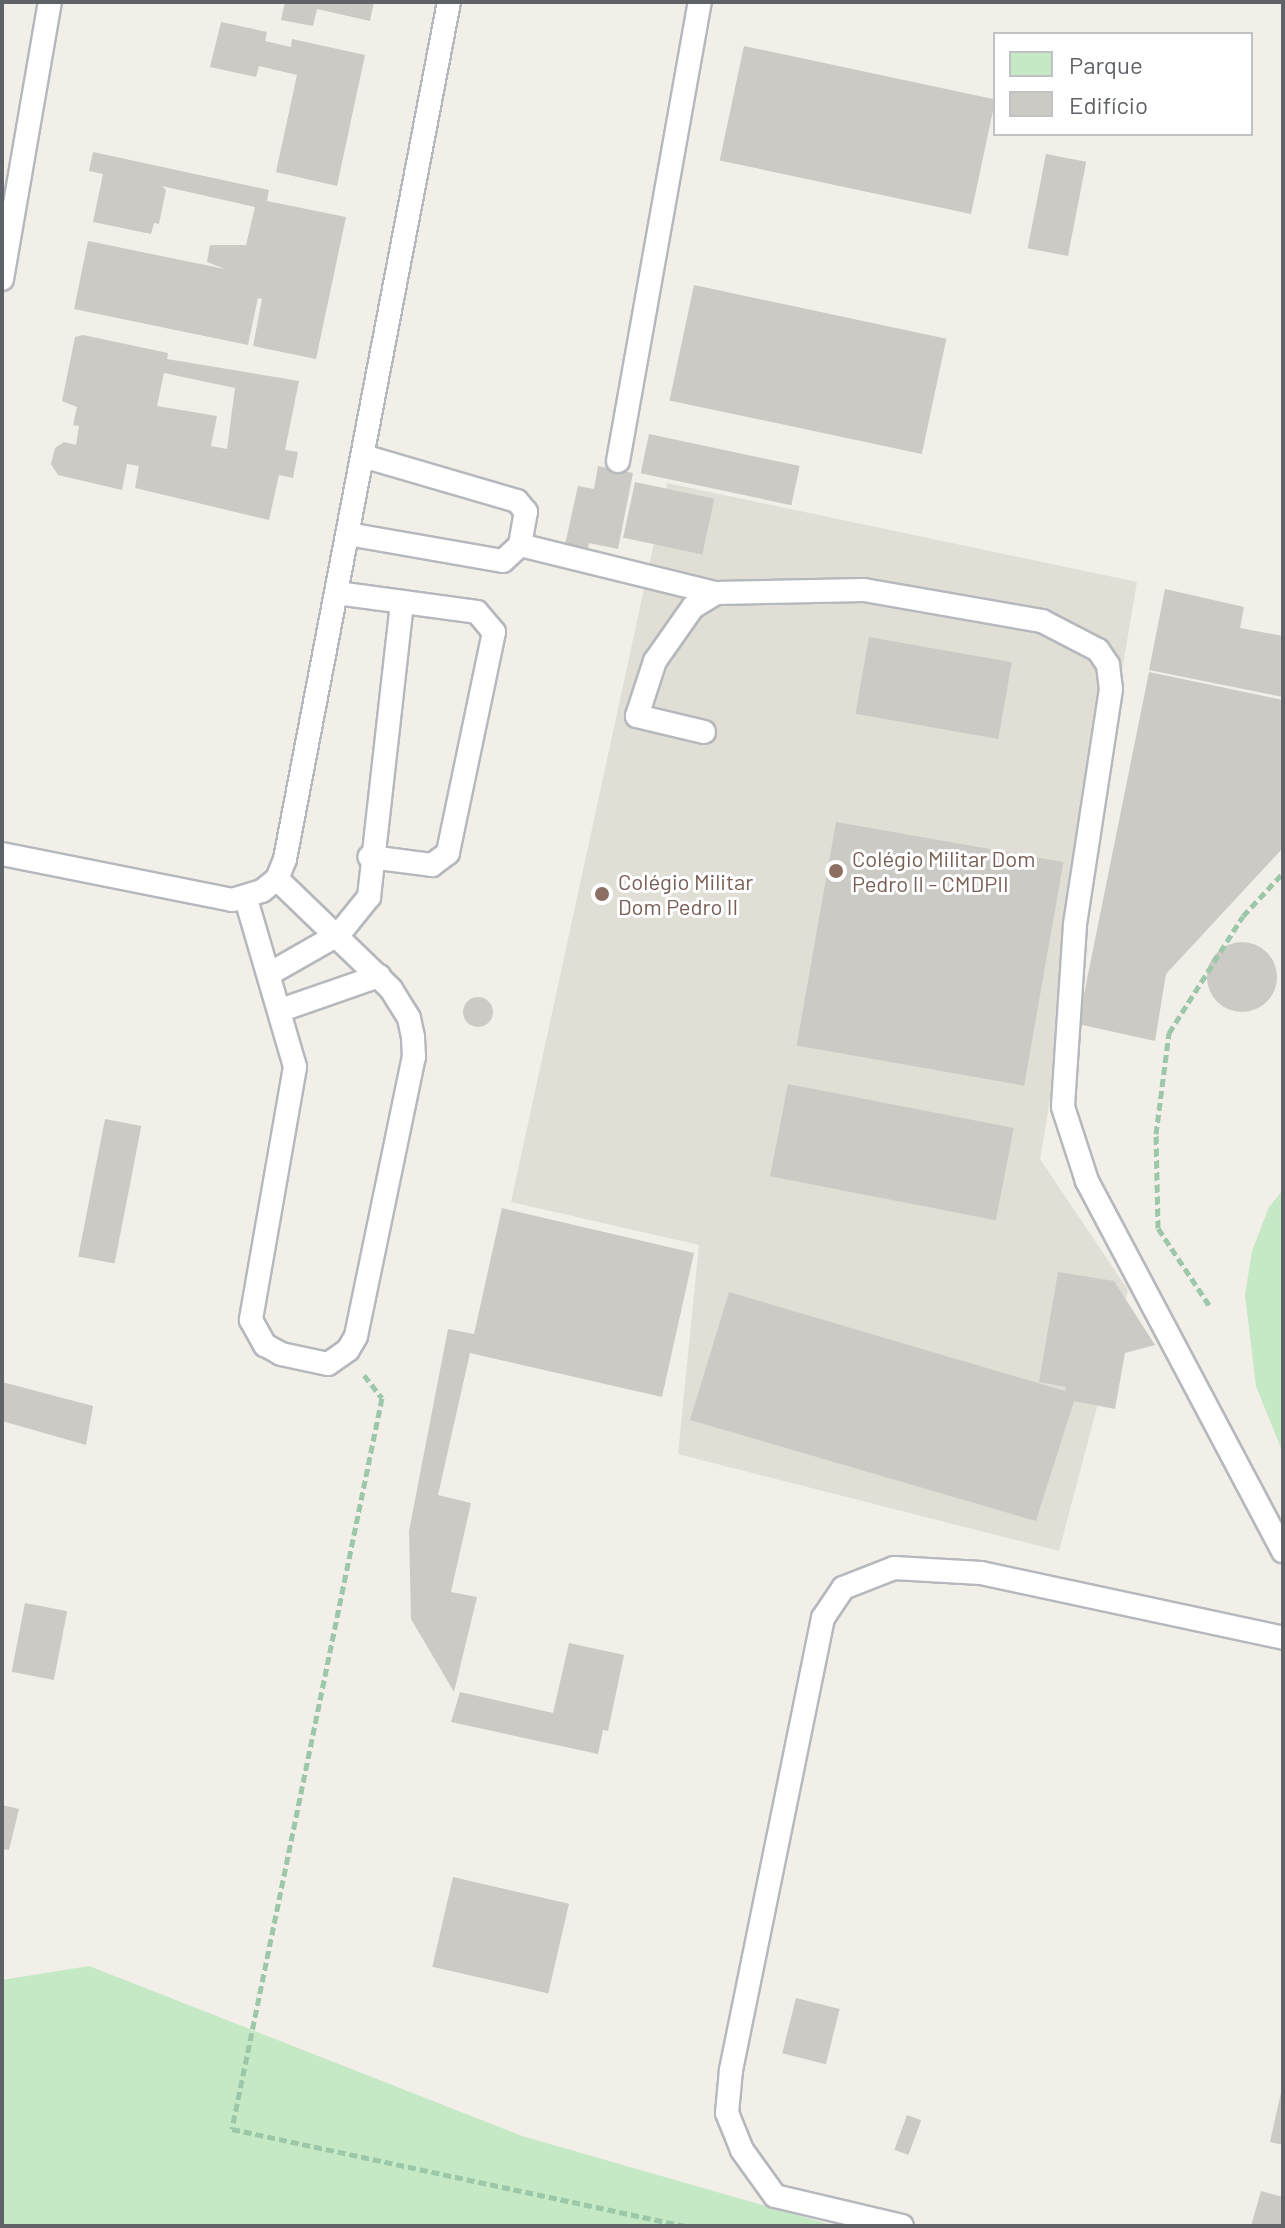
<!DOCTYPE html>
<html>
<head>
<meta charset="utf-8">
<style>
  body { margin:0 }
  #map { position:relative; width:1285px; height:2228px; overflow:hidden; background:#f1efe8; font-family:Barlow,sans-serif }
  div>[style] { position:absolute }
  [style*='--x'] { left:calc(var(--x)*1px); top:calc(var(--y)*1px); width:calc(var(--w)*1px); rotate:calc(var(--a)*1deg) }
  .education>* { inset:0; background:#e1ded6 }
  .green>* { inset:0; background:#c5e8c5 }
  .building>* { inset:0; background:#cccac5; transform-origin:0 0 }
  .round { border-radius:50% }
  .path>* { height:5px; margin-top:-2.5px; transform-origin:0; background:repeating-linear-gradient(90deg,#9cc7a9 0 8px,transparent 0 12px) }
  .roads { filter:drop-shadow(2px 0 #b5b8bc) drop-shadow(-2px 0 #b5b8bc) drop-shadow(0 2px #b5b8bc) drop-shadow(0 -2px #b5b8bc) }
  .service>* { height:22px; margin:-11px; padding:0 11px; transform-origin:11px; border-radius:11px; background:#fff }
  .dots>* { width:22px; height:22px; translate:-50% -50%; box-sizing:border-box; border:4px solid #fff; border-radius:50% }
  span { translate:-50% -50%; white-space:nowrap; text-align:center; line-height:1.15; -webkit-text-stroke:6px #fff; paint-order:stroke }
  .education-label { font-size:22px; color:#785e54 }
  .left { translate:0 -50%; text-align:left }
  .frame { position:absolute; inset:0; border:4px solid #5f6368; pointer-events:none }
  .legend { position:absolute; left:993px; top:32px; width:260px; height:104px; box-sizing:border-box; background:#fff; border:2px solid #bfc1c3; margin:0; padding:10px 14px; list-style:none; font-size:24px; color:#5f6368 }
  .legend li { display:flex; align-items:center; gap:16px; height:40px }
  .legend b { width:40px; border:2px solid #bfc1c3 }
</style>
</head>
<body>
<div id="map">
  <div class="education">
    <div style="clip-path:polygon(667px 483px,1137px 582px,1040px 1159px,1128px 1290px,1059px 1551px,678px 1454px,699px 1245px,511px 1202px)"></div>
  </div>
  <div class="green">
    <div style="clip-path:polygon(1283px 1190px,1283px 1453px,1256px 1386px,1245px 1295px,1252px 1251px,1269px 1207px)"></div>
    <div style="clip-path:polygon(89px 1966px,522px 2136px,835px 2226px,2px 2226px,2px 1980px)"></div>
  </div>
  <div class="building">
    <div style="clip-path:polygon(285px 2px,374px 2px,370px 21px,317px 9px,313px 26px,281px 20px)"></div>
    <div style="clip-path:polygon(221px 22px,267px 32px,265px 41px,291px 47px,292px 39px,365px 55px,337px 186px,276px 172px,297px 75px,259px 66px,256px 77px,210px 67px)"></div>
    <div style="left:744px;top:46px;width:257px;height:117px;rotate:12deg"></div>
    <div style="clip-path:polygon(93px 152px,269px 190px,267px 201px,346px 217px,316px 359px,253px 346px,262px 299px,258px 298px,248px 345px,74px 309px,88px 241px,225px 269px,207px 262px,210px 245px,246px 245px,255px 207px,162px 186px,166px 190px,159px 224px,154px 223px,151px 234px,93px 222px,103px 174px,89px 171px)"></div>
    <div style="left:1046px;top:154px;width:41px;height:96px;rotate:11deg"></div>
    <div style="left:694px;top:285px;width:258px;height:118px;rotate:12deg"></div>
    <div style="clip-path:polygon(evenodd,83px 335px,168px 353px,167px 359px,299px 381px,285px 450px,298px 452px,293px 478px,279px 475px,269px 520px,135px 488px,139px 466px,127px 464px,122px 490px,58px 475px,51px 464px,55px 448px,64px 442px,76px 445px,79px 426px,73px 425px,77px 407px,62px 401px,75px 337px,83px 335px,164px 373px,235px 388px,227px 449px,211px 446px,217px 416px,157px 406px,164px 373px)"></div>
    <div style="left:649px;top:434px;width:154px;height:40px;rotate:12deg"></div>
    <div style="clip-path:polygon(598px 466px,633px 473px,618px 549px,589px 543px,587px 554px,564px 549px,578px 486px,594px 489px)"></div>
    <div style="left:635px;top:482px;width:81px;height:57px;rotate:12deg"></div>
    <div style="clip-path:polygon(1165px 589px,1244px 607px,1240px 628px,1283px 636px,1283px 697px,1149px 670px)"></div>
    <div style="left:869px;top:637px;width:145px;height:78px;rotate:10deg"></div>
    <div style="clip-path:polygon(1149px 672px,1283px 700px,1283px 848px,1166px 974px,1155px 1041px,1078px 1024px)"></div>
    <div style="left:836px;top:822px;width:231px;height:227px;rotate:10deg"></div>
    <div class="round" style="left:1207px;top:942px;width:70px;height:70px"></div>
    <div class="round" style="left:463px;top:997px;width:30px;height:30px"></div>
    <div style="left:788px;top:1084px;width:230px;height:94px;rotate:11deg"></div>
    <div style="left:105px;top:1119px;width:37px;height:140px;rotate:11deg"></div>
    <div style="clip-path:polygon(502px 1208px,694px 1253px,662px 1397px,470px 1353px,438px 1495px,471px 1503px,451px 1592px,477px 1597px,454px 1692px,411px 1619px,409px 1531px,448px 1329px,474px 1334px)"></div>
    <div style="clip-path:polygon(1058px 1272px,1114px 1281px,1155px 1345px,1125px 1353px,1115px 1409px,1074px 1401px,1036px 1521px,690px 1420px,729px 1292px,1065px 1391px,1066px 1387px,1039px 1382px)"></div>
    <div style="clip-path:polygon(2px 1382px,93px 1406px,86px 1445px,2px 1421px)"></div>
    <div style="left:25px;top:1603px;width:43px;height:70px;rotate:11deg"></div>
    <div style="clip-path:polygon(569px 1643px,624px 1655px,608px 1731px,603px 1730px,598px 1754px,451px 1722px,460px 1692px,553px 1713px)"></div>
    <div style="clip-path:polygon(2px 1805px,19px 1809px,9px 1850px,2px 1849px)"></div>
    <div style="left:453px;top:1877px;width:119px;height:92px;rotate:13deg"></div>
    <div style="left:796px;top:1998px;width:45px;height:57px;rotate:14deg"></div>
    <div style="clip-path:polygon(1282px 2088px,1283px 2089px,1283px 2145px,1270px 2142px)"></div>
    <div style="left:907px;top:2115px;width:15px;height:37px;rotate:20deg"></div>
    <div style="clip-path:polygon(1261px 2191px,1283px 2197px,1283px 2226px,1251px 2226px)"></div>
  </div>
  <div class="path">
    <div style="--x:1209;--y:1305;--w:92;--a:-123.5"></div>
    <div style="--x:1158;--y:1228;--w:94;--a:-91.2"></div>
    <div style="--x:1156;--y:1134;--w:102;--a:-82.7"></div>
    <div style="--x:1169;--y:1033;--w:138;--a:-57.7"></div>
    <div style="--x:1243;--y:916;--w:59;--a:-47.1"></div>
    <div style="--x:364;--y:1375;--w:29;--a:52"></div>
    <div style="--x:382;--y:1398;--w:746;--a:101.6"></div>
    <div style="--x:232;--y:2129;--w:463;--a:12.1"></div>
  </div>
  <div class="roads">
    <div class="service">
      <div style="--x:2;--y:279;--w:281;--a:-80.2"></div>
      <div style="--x:618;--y:461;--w:466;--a:-79.9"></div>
      <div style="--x:348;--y:534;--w:157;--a:9.9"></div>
      <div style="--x:503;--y:561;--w:23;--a:-43"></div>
      <div style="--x:520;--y:545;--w:34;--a:-80"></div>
      <div style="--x:526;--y:512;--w:14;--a:-129"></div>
      <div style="--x:517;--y:501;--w:160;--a:-163.7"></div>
      <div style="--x:520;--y:545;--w:202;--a:13.8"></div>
      <div style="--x:337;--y:593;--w:141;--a:7.7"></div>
      <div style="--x:477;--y:612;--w:26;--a:50"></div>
      <div style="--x:494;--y:632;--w:226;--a:101.8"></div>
      <div style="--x:448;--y:853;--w:20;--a:143"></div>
      <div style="--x:432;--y:865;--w:63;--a:-172.6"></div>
      <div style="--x:704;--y:732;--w:69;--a:-166.6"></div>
      <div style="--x:637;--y:716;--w:58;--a:-71.9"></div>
      <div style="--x:655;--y:661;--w:66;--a:-54.9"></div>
      <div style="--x:693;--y:607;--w:27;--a:-31"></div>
      <div style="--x:716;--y:593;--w:148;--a:-1.2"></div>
      <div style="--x:864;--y:590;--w:181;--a:9.9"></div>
      <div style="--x:1042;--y:621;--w:63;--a:27.4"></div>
      <div style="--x:1098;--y:650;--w:18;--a:56"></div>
      <div style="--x:1108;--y:665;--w:24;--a:83"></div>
      <div style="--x:1111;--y:689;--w:239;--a:98.7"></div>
      <div style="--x:1075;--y:925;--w:182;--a:93.8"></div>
      <div style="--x:1063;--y:1107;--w:78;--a:72"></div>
      <div style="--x:1087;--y:1181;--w:419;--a:62.1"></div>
      <div style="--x:2;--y:854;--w:235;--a:11.3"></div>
      <div style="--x:232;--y:900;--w:31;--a:-17"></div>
      <div style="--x:262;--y:891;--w:19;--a:-39"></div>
      <div style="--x:277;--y:879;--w:22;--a:-68"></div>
      <div style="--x:285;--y:859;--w:873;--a:-79.17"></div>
      <div style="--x:246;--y:899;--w:175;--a:73.7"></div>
      <div style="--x:295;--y:1067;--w:257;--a:99.9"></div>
      <div style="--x:251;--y:1320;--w:29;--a:61"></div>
      <div style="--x:265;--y:1345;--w:18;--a:29"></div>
      <div style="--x:281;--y:1354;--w:48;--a:12"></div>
      <div style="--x:328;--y:1364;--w:24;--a:-35"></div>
      <div style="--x:348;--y:1350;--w:16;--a:-60"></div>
      <div style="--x:356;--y:1336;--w:285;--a:-78.3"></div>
      <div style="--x:414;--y:1057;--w:20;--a:-93"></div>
      <div style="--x:413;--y:1037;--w:19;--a:-102"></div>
      <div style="--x:409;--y:1018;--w:34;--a:-122"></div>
      <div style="--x:391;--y:989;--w:158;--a:-136"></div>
      <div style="--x:269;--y:974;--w:81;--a:-29.7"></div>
      <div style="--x:339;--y:934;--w:48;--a:-51"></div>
      <div style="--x:369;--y:897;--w:297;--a:-83.6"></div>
      <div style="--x:281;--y:1010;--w:104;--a:-19.1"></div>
      <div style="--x:902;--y:2226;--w:130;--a:-166.7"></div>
      <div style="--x:775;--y:2196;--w:57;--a:-125.7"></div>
      <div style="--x:742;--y:2150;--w:40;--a:-112"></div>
      <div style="--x:727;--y:2113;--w:43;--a:-84.7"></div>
      <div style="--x:731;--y:2070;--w:461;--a:-78.5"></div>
      <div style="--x:823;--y:1618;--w:36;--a:-56"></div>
      <div style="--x:843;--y:1588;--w:55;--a:-21.4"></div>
      <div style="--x:894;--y:1568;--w:87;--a:3.3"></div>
      <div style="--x:981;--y:1573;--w:309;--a:12.1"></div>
    </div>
  </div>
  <div class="dots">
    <div style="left:836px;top:871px;background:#8d6e63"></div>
    <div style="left:602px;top:894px;background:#8d6e63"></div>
  </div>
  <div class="education-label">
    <span class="left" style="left:852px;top:871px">Colégio Militar Dom<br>Pedro II - CMDPII</span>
    <span class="left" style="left:618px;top:894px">Colégio Militar<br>Dom Pedro II</span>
  </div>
  <div class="frame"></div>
  <ul class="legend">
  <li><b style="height:22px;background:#c5e8c5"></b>Parque</li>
  <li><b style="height:22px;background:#cccac5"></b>Edifício</li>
  </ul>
</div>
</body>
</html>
